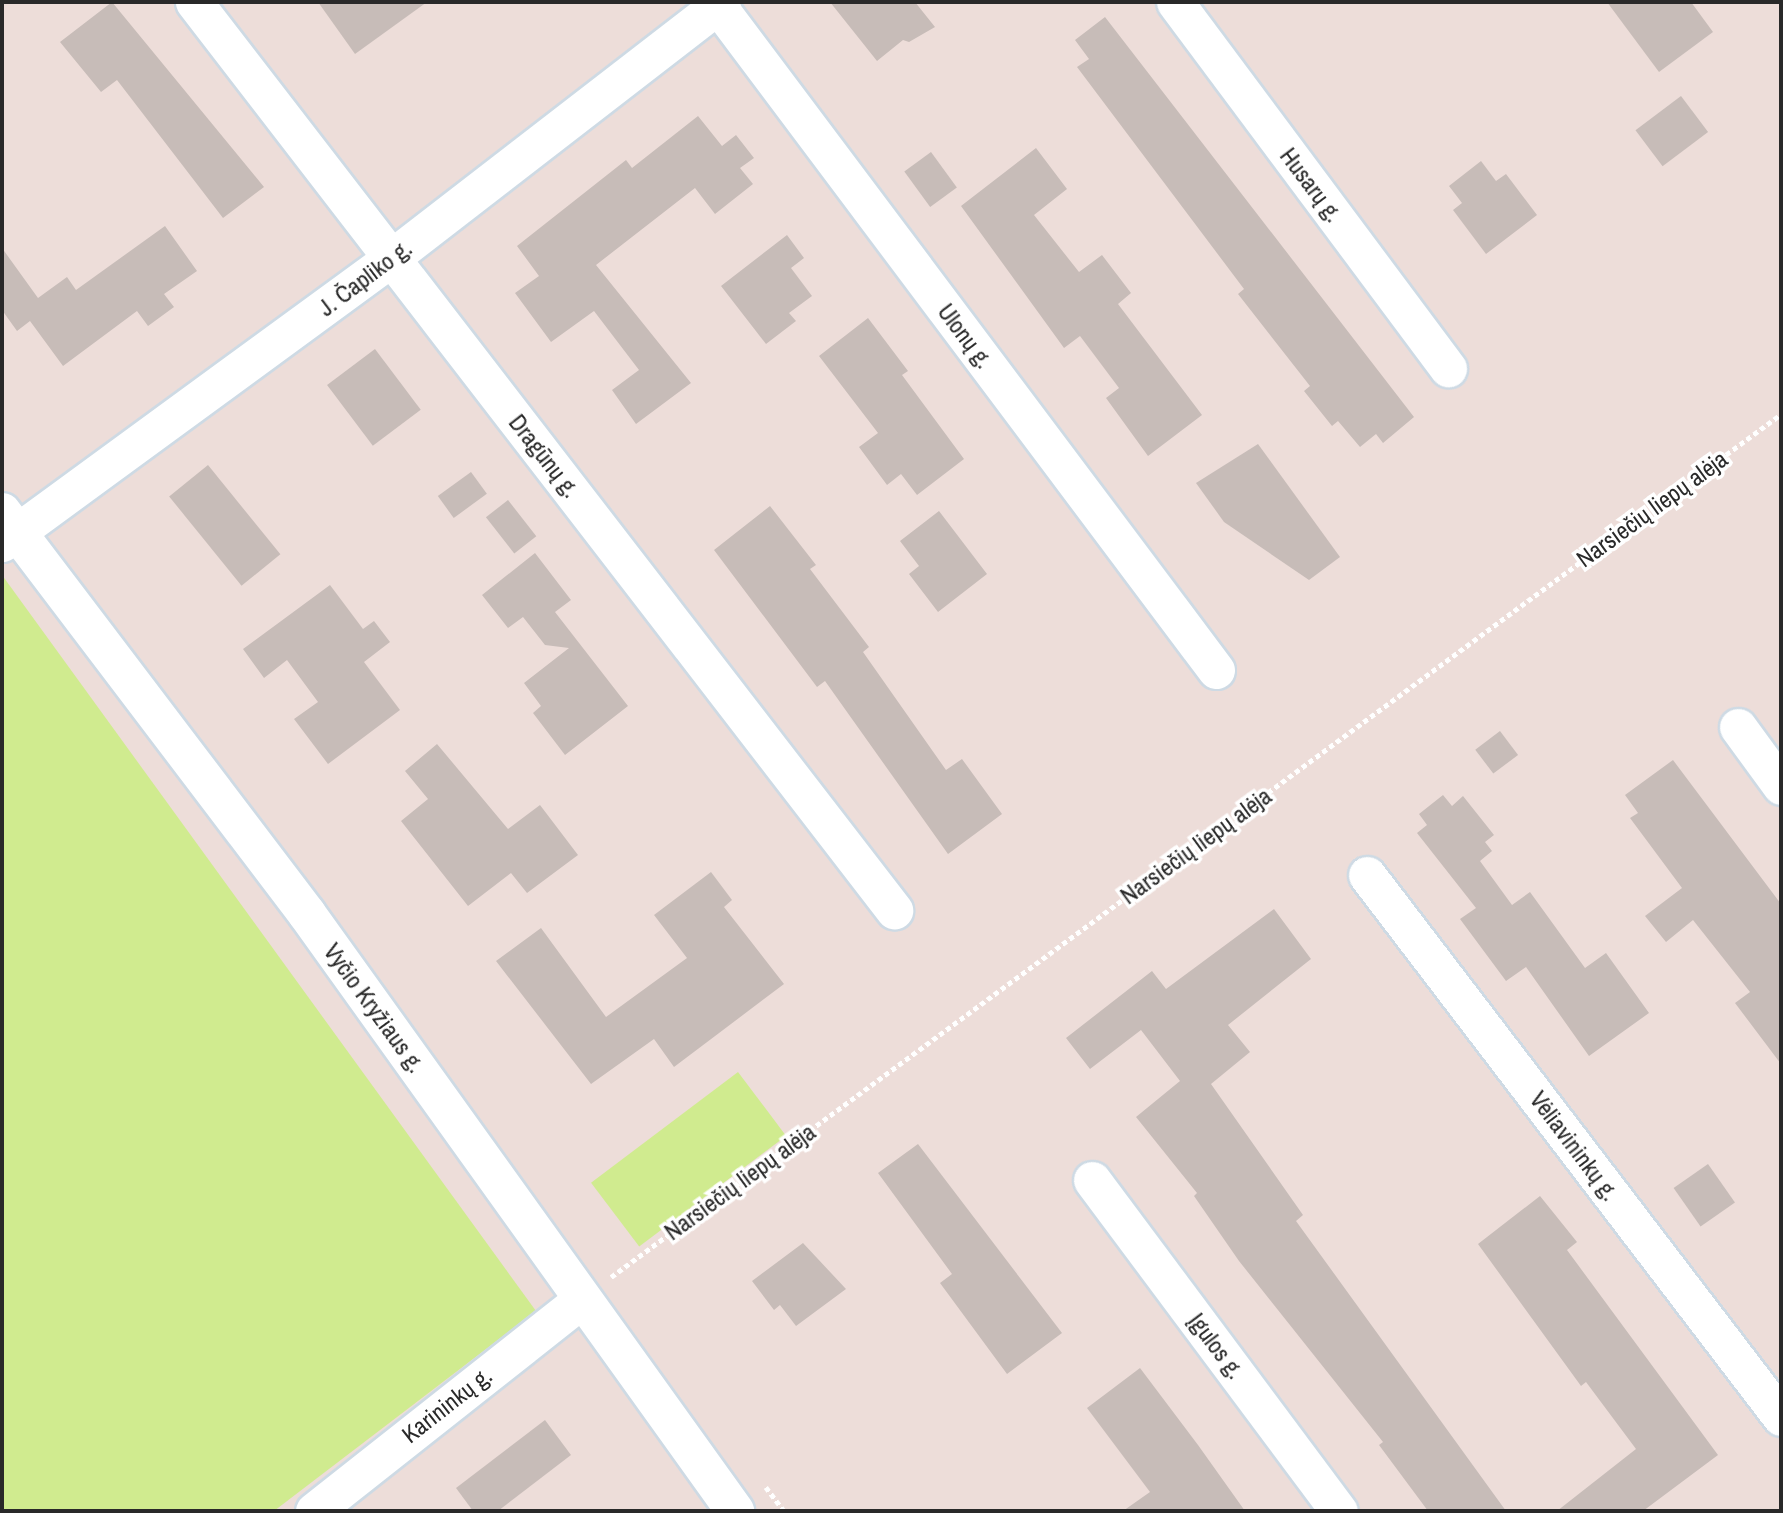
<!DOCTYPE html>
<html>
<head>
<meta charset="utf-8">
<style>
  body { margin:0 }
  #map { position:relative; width:1783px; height:1513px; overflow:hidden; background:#edddd9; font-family:"Archivo Narrow",sans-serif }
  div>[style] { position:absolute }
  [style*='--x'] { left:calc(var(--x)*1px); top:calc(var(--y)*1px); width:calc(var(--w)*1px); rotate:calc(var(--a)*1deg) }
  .green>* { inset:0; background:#d0eb8f; transform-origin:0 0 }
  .building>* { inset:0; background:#c7bcb8; transform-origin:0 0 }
  .path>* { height:4.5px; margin-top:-2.25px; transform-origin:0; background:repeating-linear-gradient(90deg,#fff 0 5px,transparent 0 8.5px) }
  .roads { filter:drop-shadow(2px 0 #cedae4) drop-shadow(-2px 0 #cedae4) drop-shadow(0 2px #cedae4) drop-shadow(0 -2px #cedae4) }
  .minor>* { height:37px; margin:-18.5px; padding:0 18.5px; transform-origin:18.5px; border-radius:18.5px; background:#fff }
  .tertiary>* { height:38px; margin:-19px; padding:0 19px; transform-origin:19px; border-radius:19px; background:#fff }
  span { translate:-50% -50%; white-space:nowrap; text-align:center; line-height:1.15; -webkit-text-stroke:7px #fff; paint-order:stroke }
  .street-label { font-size:24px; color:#292929 }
  .frame { position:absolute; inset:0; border:4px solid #292929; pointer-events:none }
</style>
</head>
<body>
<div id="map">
  <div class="green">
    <div style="clip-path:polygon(2px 575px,536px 1311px,274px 1511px,2px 1511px)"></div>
    <div style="left:738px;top:1072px;width:80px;height:184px;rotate:53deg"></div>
  </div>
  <div class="building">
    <div style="clip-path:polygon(112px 2px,264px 187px,223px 218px,117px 80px,101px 92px,60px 42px)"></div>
    <div style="clip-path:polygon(318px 2px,427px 2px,355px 54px)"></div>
    <div style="clip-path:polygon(830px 2px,915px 2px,935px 27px,909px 42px,903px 40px,877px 61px)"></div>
    <div style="clip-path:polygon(1607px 2px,1691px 2px,1713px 32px,1659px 72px)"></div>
    <div style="clip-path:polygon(1105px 17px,1414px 417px,1383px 443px,1376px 434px,1360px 447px,1338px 421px,1332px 426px,1304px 391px,1310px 386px,1238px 294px,1244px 289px,1077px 67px,1089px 59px,1075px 40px)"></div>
    <div style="left:1681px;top:96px;width:45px;height:57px;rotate:53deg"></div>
    <div style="clip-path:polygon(698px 116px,722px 146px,736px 135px,754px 158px,740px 168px,753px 184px,715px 214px,695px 188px,596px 265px,691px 383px,636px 424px,612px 390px,639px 370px,594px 311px,551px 342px,515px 293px,539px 276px,517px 246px,626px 160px,632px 168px)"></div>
    <div style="clip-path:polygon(1036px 148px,1067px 189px,1034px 215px,1079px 272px,1102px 255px,1131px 293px,1118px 304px,1202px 415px,1148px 456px,1106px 398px,1119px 388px,1080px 336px,1064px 348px,961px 206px)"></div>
    <div style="left:931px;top:152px;width:44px;height:33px;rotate:54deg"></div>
    <div style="clip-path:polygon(1481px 161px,1496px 181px,1506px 174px,1537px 215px,1486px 254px,1453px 210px,1462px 203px,1449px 186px)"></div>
    <div style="clip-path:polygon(165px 226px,197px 271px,164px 294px,174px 307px,148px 326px,137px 311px,63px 366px,30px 321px,17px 331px,2px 310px,2px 248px,38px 298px,67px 277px,76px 290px)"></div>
    <div style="clip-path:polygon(787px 235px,804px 258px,791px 268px,812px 296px,789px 313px,796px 321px,766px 344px,721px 286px)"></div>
    <div style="clip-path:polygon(868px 318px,908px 371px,902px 375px,964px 459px,917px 495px,901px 474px,887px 485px,859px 447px,878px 433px,819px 356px)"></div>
    <div style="left:375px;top:349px;width:76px;height:60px;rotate:53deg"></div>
    <div style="clip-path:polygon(1258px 444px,1340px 557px,1309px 580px,1224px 522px,1196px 483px)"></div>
    <div style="left:208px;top:465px;width:115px;height:50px;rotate:51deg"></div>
    <div style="left:471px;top:472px;width:27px;height:41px;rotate:54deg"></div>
    <div style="left:508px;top:500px;width:46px;height:28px;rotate:52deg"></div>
    <div style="clip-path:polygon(770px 506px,816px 565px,810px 569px,869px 647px,863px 652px,946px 770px,962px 759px,1002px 814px,948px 854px,825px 681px,817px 687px,714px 550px)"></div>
    <div style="clip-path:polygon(939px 511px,987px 574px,938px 612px,909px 574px,919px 566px,900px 541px)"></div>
    <div style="clip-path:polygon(535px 553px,571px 600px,555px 612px,628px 706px,565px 755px,533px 713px,541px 706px,524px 683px,569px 648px,545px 645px,523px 617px,508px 628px,482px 595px)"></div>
    <div style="clip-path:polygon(330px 585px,363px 629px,374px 621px,390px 642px,364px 662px,400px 710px,328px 764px,294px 719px,318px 702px,287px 660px,264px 678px,243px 649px)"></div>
    <div style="left:1500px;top:731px;width:30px;height:31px;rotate:53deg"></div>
    <div style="clip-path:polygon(437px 744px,508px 829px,540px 805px,578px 855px,527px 893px,511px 873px,468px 906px,401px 821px,428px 799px,405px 771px)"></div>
    <div style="clip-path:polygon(1673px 760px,1781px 904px,1781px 1064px,1735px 1003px,1750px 992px,1693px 920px,1666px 942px,1645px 916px,1682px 888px,1630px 818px,1638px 813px,1625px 795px)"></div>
    <div style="clip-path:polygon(1443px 795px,1452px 806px,1463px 796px,1494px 835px,1485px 842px,1492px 851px,1480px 861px,1512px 905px,1530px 892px,1585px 968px,1606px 953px,1649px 1013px,1589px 1056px,1526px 967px,1506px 981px,1460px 919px,1476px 908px,1417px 833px,1427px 825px,1419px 814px)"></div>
    <div style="clip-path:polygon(711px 872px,732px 900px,724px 907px,784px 984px,674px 1067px,654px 1039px,591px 1084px,496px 961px,541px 928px,606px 1017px,687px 958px,654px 915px)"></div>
    <div style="clip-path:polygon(1274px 909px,1311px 959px,1228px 1025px,1250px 1052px,1211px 1084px,1303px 1215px,1296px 1221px,1506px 1511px,1428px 1511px,1379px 1445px,1383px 1442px,1239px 1261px,1194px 1196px,1197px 1193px,1136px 1117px,1180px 1081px,1141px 1030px,1090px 1069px,1066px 1038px,1152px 971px,1166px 989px)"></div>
    <div style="clip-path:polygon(918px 1144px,1062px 1333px,1007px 1374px,940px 1283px,952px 1274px,878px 1173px)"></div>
    <div style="left:1708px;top:1164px;width:47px;height:42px;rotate:55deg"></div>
    <div style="clip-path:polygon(1540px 1196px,1577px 1242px,1567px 1250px,1718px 1455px,1643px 1511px,1557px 1511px,1636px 1449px,1586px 1382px,1581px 1386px,1478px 1244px)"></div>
    <div style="clip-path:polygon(803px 1243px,846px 1289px,796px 1326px,780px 1305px,774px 1310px,752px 1281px)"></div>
    <div style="clip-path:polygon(1140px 1368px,1198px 1445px,1245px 1511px,1123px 1511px,1150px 1492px,1087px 1408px)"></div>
    <div style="clip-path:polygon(545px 1420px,571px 1455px,498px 1511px,473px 1511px,456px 1488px)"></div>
  </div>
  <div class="path">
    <div style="--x:611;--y:1277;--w:1454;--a:-36.41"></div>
    <div style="--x:766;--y:1487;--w:30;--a:53"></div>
  </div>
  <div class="roads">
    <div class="minor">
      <div style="--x:194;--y:2;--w:1147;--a:52.37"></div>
      <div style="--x:715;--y:2;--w:835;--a:53.13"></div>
      <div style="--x:1175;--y:2;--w:457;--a:53.3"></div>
      <div style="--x:2;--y:543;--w:482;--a:-36.2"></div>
      <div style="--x:391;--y:258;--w:418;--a:-37.7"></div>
      <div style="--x:1738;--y:727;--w:73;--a:53.9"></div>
      <div style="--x:1367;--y:875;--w:682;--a:52.63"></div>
      <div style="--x:1092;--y:1180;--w:413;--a:53.3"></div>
      <div style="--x:314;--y:1511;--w:340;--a:-38.3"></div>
    </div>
    <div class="tertiary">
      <div style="--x:2;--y:512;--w:505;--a:52.81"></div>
      <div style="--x:307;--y:914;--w:735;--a:54.36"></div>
    </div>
  </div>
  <div class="street-label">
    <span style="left:1311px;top:185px;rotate:53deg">Husarų g.</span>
    <span style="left:365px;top:278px;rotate:-37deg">J. Čapliko g.</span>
    <span style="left:965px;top:336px;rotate:53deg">Ulonų g.</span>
    <span style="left:544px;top:456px;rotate:52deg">Dragūnų g.</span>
    <span style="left:1652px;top:509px;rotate:-36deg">Narsiečių liepų alėja</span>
    <span style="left:1196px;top:846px;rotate:-36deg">Narsiečių liepų alėja</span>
    <span style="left:374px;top:1008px;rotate:54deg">Vyčio Kryžiaus g.</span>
    <span style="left:1574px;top:1146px;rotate:53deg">Vėliavininkų g.</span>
    <span style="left:740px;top:1182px;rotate:-36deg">Narsiečių liepų alėja</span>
    <span style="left:1216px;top:1346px;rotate:53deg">Įgulos g.</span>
    <span style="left:447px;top:1405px;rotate:-38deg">Karininkų g.</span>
  </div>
  <div class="frame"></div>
</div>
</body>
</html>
